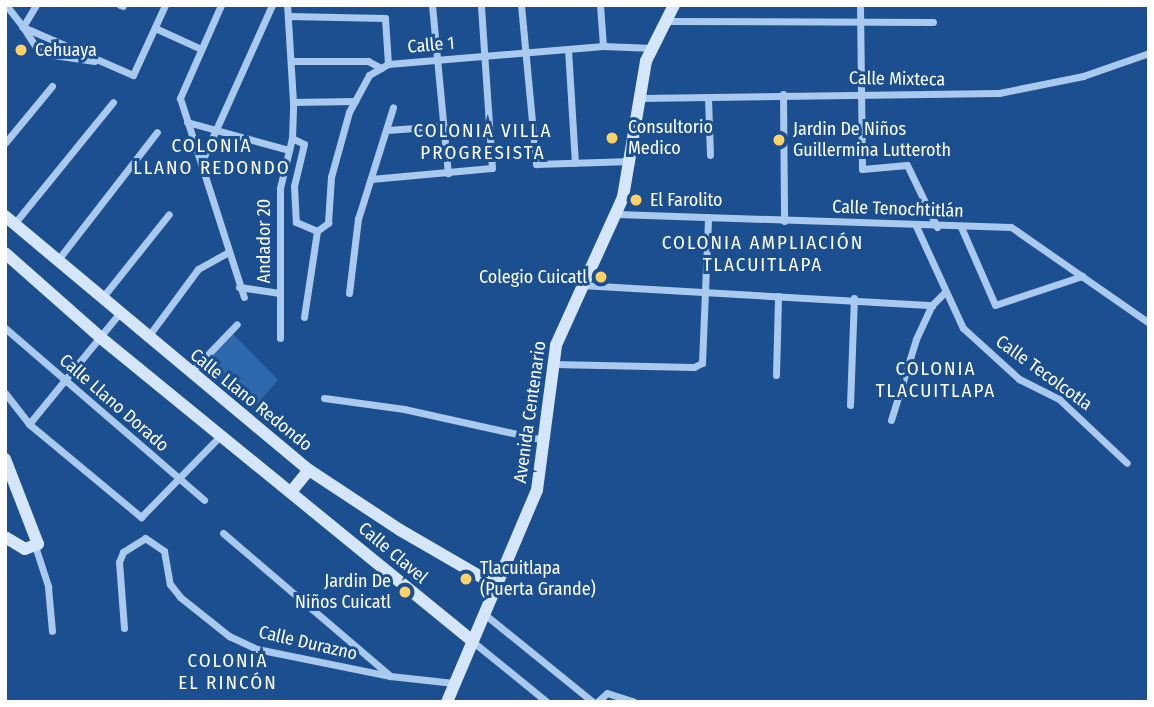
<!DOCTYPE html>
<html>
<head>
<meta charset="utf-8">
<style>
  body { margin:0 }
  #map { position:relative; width:1154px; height:707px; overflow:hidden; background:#1b4f8f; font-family:"Fira Sans Condensed",sans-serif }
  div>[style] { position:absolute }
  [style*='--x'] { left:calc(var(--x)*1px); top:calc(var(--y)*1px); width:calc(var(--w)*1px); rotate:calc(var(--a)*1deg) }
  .green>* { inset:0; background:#2e69ad }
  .street>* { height:7px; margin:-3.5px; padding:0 3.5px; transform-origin:3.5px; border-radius:3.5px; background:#a9c9ee }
  .secondary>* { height:12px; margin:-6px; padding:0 6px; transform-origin:6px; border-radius:6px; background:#d6e6fa }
  .dots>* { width:19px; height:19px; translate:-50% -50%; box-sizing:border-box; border:4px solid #1b4f8f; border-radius:50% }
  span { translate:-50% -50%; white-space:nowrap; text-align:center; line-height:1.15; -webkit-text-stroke:6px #1b4f8f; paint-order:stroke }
  .street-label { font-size:18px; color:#fff }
  .poi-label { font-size:18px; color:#fff }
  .left { translate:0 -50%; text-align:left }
  .right { translate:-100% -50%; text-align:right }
  .neighbourhood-label { font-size:19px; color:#fff; letter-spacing:2px }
  .frame { position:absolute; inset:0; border:7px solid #fff; pointer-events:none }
</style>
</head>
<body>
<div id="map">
  <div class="green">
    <div style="clip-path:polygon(231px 332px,278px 380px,253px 409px,203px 368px)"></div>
  </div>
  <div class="street">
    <div style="--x:6;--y:5;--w:28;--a:52"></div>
    <div style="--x:23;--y:27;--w:120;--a:23.6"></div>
    <div style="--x:133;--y:75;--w:77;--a:-65.4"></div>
    <div style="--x:36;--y:5;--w:26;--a:121"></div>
    <div style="--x:23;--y:27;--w:31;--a:57"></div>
    <div style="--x:40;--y:53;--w:55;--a:8.4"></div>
    <div style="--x:120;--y:5;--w:3;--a:18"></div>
    <div style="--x:221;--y:5;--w:102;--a:113.8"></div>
    <div style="--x:180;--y:98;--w:209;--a:72.2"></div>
    <div style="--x:432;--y:5;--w:169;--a:84.6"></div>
    <div style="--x:521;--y:5;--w:160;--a:84.6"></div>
    <div style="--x:536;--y:164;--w:95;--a:-1.8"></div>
    <div style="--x:600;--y:5;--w:41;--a:85.8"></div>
    <div style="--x:860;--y:5;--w:164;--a:89.3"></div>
    <div style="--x:862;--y:169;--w:45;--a:-5.1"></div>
    <div style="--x:907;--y:165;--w:69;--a:64.2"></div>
    <div style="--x:288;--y:16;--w:97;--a:1.2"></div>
    <div style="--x:385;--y:18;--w:46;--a:86.3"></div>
    <div style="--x:667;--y:21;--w:266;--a:0.2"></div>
    <div style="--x:155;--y:28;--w:51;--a:24.5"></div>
    <div style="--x:568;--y:49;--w:114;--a:86.5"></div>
    <div style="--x:291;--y:61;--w:77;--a:0"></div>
    <div style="--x:368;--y:61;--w:15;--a:28"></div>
    <div style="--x:783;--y:94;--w:127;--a:89.5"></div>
    <div style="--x:640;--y:98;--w:359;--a:-0.8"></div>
    <div style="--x:999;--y:93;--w:86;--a:-11.4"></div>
    <div style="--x:1083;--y:76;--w:70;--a:-19.2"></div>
    <div style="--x:708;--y:98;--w:57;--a:88"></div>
    <div style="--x:293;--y:102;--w:62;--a:-0.9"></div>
    <div style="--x:187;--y:122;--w:106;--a:15.4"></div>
    <div style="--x:387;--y:130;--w:57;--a:-4"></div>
    <div style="--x:292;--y:138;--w:13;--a:27"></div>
    <div style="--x:304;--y:144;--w:43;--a:103.4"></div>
    <div style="--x:294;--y:186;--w:36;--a:87"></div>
    <div style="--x:296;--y:222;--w:23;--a:23"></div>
    <div style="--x:317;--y:231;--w:14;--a:-36"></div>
    <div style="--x:328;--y:223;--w:46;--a:-86.3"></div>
    <div style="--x:331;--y:177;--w:67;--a:-74.5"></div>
    <div style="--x:349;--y:112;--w:42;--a:-61.6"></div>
    <div style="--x:369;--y:75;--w:22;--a:-30"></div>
    <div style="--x:388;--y:64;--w:216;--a:-4.8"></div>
    <div style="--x:603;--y:46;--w:50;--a:2.3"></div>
    <div style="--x:5;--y:143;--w:74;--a:-50.5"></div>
    <div style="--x:201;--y:163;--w:173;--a:-65.8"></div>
    <div style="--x:371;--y:179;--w:121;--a:-5.2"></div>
    <div style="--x:492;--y:168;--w:163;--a:-93.9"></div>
    <div style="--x:616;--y:214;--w:395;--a:1.9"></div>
    <div style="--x:1011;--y:227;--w:168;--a:34.8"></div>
    <div style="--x:14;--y:224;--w:157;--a:-50.9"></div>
    <div style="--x:916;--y:226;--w:112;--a:65.3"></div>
    <div style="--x:963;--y:328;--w:76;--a:42.3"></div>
    <div style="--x:1019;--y:379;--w:45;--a:26.6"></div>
    <div style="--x:1059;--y:399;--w:93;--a:43.3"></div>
    <div style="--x:961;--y:227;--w:85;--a:66.4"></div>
    <div style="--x:995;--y:305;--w:92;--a:-18.4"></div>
    <div style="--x:57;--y:261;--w:163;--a:-52.2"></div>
    <div style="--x:581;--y:285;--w:352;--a:3.3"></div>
    <div style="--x:239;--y:287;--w:41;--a:8.3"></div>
    <div style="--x:349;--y:293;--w:75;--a:-83.1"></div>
    <div style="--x:358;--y:219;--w:117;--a:-72.6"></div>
    <div style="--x:102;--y:298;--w:107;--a:-51.4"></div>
    <div style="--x:304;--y:317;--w:87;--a:-81.4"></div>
    <div style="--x:5;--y:328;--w:263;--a:40.8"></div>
    <div style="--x:147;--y:338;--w:86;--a:-53.5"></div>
    <div style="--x:198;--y:269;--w:33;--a:-29"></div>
    <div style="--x:280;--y:338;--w:150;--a:-90"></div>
    <div style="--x:280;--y:188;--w:51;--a:-76.5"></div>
    <div style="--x:292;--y:138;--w:36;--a:-88"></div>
    <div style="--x:293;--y:102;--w:97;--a:-93.5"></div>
    <div style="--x:553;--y:364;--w:141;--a:1.2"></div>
    <div style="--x:694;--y:367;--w:9;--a:-27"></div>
    <div style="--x:702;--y:363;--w:146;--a:-87.6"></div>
    <div style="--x:191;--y:372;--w:66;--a:-46.2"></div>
    <div style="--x:776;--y:375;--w:79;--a:-88.5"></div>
    <div style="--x:5;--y:393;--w:39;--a:52"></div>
    <div style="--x:29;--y:424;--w:146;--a:39.7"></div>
    <div style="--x:141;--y:517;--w:113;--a:-45.7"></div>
    <div style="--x:324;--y:398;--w:81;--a:7.8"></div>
    <div style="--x:404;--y:409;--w:143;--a:12.5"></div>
    <div style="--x:850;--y:405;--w:107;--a:-87.9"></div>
    <div style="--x:891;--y:420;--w:85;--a:-72.8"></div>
    <div style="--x:916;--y:339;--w:38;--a:-65"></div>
    <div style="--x:932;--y:305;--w:18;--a:-45"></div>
    <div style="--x:29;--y:424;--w:141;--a:-50.8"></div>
    <div style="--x:223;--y:533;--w:218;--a:40.5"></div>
    <div style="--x:36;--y:549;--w:40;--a:72"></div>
    <div style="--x:48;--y:587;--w:44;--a:84.8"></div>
    <div style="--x:483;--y:613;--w:141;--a:39"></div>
    <div style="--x:124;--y:628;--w:66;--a:-94.3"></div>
    <div style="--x:119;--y:562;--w:11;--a:-68"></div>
    <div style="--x:123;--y:552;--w:26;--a:-32"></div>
    <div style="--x:145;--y:538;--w:23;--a:34"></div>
    <div style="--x:164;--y:551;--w:34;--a:80"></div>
    <div style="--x:170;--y:584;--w:16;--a:52"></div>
    <div style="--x:180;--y:597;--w:63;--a:38.5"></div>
    <div style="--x:229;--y:636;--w:31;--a:25"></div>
    <div style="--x:257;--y:649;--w:136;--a:11.5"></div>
    <div style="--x:390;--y:676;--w:64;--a:6.2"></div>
    <div style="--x:472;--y:641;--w:97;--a:39.1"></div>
    <div style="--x:597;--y:702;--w:13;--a:-42"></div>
    <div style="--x:607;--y:693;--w:28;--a:18"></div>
  </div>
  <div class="secondary">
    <div style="--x:5;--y:216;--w:396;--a:39.9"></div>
    <div style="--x:309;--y:470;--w:109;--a:33.4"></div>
    <div style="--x:400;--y:530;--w:110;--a:30.1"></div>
    <div style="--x:5;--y:253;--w:128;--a:41.5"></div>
    <div style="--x:101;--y:338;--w:479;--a:39.2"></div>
    <div style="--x:5;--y:459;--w:91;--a:68.8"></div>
    <div style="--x:38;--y:544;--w:14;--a:159"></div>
    <div style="--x:25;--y:549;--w:23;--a:-149"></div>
    <div style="--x:291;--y:492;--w:28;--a:-51"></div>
    <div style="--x:447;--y:702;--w:230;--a:-67"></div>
    <div style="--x:537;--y:490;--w:146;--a:-82.5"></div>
    <div style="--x:556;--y:345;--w:162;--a:-65.6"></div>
    <div style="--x:623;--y:197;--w:138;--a:-80.4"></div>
    <div style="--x:646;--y:61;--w:63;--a:-63.4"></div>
  </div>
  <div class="dots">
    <div style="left:21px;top:50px;background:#ffd166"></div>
    <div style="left:612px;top:138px;background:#ffd166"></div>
    <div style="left:779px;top:140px;background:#ffd166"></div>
    <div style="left:636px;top:200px;background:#ffd166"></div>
    <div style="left:601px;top:277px;background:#ffd166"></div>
    <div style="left:466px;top:579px;background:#ffd166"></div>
    <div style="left:405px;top:592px;background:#ffd166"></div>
  </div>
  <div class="street-label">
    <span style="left:431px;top:45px;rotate:-5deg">Calle 1</span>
    <span style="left:897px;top:79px;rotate:1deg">Calle Mixteca</span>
    <span style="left:898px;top:209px;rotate:2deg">Calle Tenochtitlán</span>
    <span style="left:264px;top:241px;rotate:-90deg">Andador 20</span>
    <span style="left:1044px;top:373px;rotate:36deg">Calle Tecolcotla</span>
    <span style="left:251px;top:400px;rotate:39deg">Calle Llano Redondo</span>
    <span style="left:114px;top:403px;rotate:41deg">Calle Llano Dorado</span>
    <span style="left:530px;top:412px;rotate:-82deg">Avenida Centenario</span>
    <span style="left:393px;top:553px;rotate:40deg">Calle Clavel</span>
    <span style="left:308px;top:643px;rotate:13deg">Calle Durazno</span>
  </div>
  <div class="poi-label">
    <span class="left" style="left:35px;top:50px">Cehuaya</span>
    <span class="left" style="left:628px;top:138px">Consultorio<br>Medico</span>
    <span class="left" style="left:793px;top:140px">Jardin De Niños<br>Guillermina Lutteroth</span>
    <span class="left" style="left:650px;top:200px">El Farolito</span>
    <span class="right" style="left:587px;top:277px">Colegio Cuicatl</span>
    <span class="left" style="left:480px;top:579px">Tlacuitlapa<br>(Puerta Grande)</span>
    <span class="right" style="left:391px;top:592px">Jardin De<br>Niños Cuicatl</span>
  </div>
  <div class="neighbourhood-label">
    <span style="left:483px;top:142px">COLONIA VILLA<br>PROGRESISTA</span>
    <span style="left:212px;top:157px">COLONIA<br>LLANO REDONDO</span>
    <span style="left:763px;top:254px">COLONIA AMPLIACIÓN<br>TLACUITLAPA</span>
    <span style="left:936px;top:380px">COLONIA<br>TLACUITLAPA</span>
    <span style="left:228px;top:672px">COLONIA<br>EL RINCÓN</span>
  </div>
  <div class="frame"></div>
</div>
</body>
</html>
